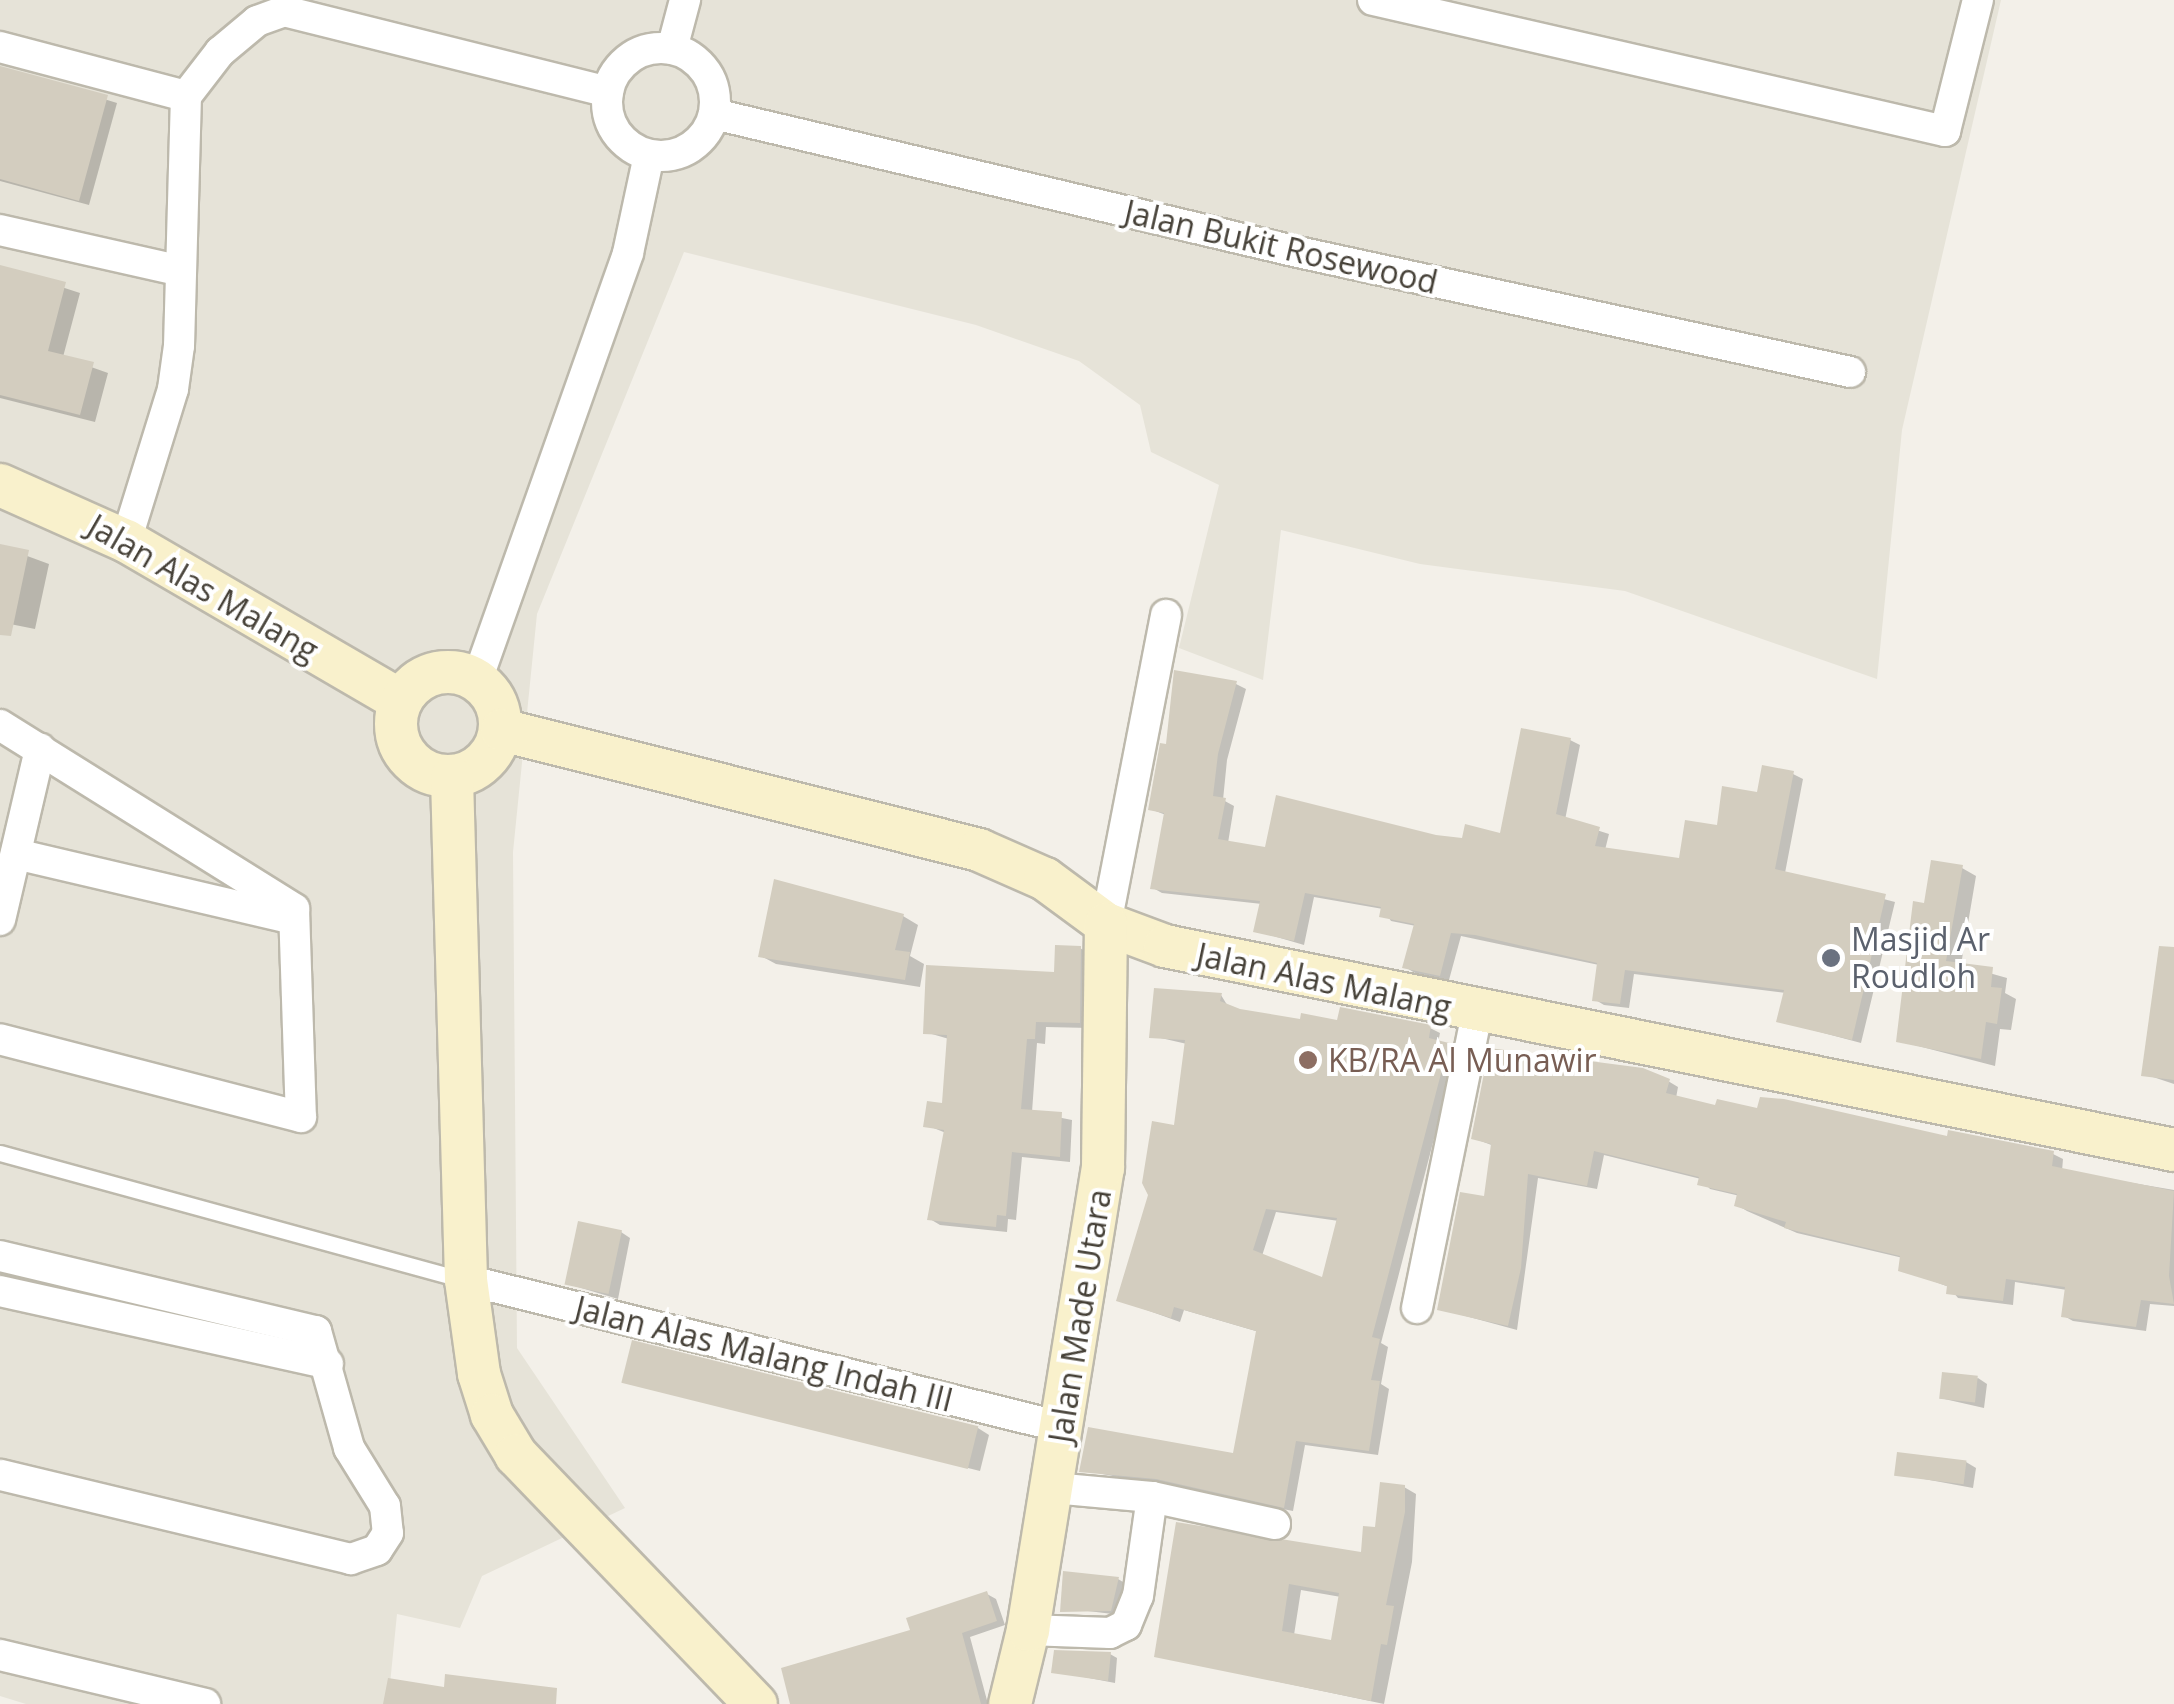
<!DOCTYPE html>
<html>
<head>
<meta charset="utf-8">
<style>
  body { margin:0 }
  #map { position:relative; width:2174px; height:1704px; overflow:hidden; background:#f3f0e9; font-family:"Open Sans",sans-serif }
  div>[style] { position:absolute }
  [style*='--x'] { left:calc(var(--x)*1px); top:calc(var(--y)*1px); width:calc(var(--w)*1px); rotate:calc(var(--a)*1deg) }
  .residential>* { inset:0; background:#e6e3d8 }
  .shadow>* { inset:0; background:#0003 }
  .building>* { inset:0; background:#d3cdbf; transform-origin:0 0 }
  .roads { filter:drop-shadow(2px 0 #bdb9ac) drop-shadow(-2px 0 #bdb9ac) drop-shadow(0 2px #bdb9ac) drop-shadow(0 -2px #bdb9ac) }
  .lane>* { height:15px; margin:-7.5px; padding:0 7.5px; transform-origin:7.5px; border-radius:7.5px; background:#fff }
  .street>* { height:30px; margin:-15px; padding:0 15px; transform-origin:15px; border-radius:15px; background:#fff }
  .street>.ring { margin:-15px; padding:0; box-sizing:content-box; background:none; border:30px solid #fff; border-radius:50% }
  .secondary>* { height:42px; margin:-21px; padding:0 21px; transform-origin:21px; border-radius:21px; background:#f9f1cc }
  .secondary>.ring { margin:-21px; padding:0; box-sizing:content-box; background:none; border:42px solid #f9f1cc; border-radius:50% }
  .dots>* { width:28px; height:28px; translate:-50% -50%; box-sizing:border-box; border:5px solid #fff; border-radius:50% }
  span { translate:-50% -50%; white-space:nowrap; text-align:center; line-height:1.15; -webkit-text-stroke:8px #fff; paint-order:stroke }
  .street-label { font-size:32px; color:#464138 }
  .worship-label { font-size:32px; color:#5b616d }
  .left { translate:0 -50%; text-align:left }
  .education-label { font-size:32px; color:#785e54 }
</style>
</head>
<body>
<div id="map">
  <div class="residential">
    <div style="clip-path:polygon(0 0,2001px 0,1902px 430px,1877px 679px,1625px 591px,1420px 564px,1281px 530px,1263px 680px,1179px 648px,1219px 485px,1151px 452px,1140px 405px,1079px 361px,976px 325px,684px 252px,537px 614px,513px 852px,517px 1348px,625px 1508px,482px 1576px,460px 1628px,397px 1614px,388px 1704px,26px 1704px,0 1696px)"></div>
  </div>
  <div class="shadow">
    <div style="clip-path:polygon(0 67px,117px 103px,89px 205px,0 181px)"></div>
    <div style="clip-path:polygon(0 267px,80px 293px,63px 357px,108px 373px,95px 422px,0 398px)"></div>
    <div style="clip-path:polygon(0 546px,49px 564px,35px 629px,0 622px)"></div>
    <div style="clip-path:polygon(1236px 684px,1246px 689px,1227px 760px,1223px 800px,1234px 806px,1228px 843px,1267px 850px,1502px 836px,1570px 740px,1580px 745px,1565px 820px,1609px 834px,1605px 850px,1681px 861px,1793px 774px,1803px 779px,1785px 873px,1895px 902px,1861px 1043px,1779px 1021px,1786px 993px,1634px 974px,1629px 1008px,1604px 1005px,1594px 999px,1599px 965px,1461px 936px,1449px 980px,1415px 973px,1405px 967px,1416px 926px,1391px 921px,1383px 909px,1314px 897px,1304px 945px,1256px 931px,1262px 904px,1162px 893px,1153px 888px,1166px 815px,1150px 809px,1168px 747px)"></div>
    <div style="clip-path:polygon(1962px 868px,1976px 876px,1961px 965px,2007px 978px,2005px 993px,2016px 999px,2011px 1030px,2000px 1029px,1995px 1066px,1899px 1041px,1926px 906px)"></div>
    <div style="clip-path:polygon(903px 916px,918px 925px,910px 956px,924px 964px,920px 987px,776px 964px,761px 956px)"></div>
    <div style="clip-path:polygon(1080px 948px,1091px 955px,1090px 1028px,1046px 1027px,1045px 1044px,1037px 1043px,1032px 1112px,1072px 1120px,1070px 1162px,1022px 1157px,1016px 1220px,1008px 1219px,1007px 1232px,940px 1225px,930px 1219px,946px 1133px,926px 1125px,944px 1106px,949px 1039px,925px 1032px,1057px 975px)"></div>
    <div style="clip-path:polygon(2174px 964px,2174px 1084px,2144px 1074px)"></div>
    <div style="clip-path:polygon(evenodd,1221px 995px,1229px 1008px,1302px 1022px,1430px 1028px,1440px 1033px,1438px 1043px,1457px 1050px,1381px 1343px,1388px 1347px,1381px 1384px,1389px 1389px,1378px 1455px,1305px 1445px,1293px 1511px,1082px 1470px,1235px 1456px,1259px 1332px,1184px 1310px,1180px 1322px,1119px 1300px,1176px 1128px,1187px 1044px,1152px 1036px,1221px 995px,1276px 1212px,1339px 1221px,1324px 1280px,1262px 1256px,1276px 1212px)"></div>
    <div style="clip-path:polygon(1668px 1081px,1678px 1087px,1676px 1098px,1717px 1108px,2053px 1154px,2063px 1159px,2062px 1171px,2174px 1190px,2174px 1306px,2150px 1304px,2146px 1331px,2073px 1321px,2064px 1316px,2067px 1290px,2015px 1282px,2013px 1305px,1958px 1298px,1949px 1287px,1901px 1269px,1903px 1258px,1797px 1233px,1747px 1211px,1737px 1205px,1740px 1196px,1710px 1189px,1701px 1179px,1604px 1155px,1597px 1189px,1538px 1178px,1517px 1330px,1440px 1309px,1486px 1199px,1494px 1146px,1473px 1138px)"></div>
    <div style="clip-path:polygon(621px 1232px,630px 1238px,618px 1299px,568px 1284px)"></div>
    <div style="clip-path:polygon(1978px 1378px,1987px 1384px,1984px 1408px,1940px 1398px)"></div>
    <div style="clip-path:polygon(625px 1382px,978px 1428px,989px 1435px,980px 1471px)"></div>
    <div style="clip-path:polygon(1966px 1462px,1976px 1468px,1973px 1488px,1897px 1474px)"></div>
    <div style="clip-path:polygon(evenodd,1404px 1487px,1416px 1494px,1412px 1562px,1384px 1704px,1157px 1656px,1178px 1524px,1363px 1555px,1404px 1487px,1301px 1590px,1341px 1597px,1334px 1642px,1294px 1635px,1301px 1590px)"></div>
    <div style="clip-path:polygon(1118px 1579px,1128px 1585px,1121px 1615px,1063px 1608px)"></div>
    <div style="clip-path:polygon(987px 1594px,996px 1599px,1005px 1625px,970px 1637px,988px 1704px,816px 1704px,913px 1632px)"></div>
    <div style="clip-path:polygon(1110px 1654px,1117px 1658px,1115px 1683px,1053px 1671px)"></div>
  </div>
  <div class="building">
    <div style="clip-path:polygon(0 66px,108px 95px,79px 201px,0 179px)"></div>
    <div style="clip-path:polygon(0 265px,66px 282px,48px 351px,94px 362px,80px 415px,0 395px)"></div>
    <div style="clip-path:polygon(0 544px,29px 550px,11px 636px,0 635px)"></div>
    <div style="clip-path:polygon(1174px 670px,1237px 681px,1218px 754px,1213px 796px,1226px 798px,1218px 839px,1265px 847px,1276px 795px,1436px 835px,1462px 838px,1465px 824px,1500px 833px,1521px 728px,1571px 738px,1556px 814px,1600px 827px,1595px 846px,1679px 858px,1685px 820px,1717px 825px,1722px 786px,1757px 792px,1762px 765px,1794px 771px,1775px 869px,1886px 894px,1852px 1040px,1776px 1022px,1784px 990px,1625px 970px,1620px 1004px,1592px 1001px,1597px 963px,1475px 935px,1451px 933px,1440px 976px,1402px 968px,1414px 924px,1379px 917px,1381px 907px,1305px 893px,1294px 941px,1253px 932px,1260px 901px,1150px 889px,1164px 813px,1148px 810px,1160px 743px,1166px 744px)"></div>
    <div style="clip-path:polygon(1931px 860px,1963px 865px,1946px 961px,1993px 967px,1991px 987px,2002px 988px,1997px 1024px,1986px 1022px,1981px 1059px,1896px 1042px,1913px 901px,1924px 903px)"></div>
    <div style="clip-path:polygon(774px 879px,904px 914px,895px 950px,910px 952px,905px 980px,758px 957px)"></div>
    <div style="clip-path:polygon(1055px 945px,1081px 946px,1080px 1023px,1036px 1022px,1035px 1039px,1027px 1039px,1021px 1109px,1062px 1112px,1060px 1157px,1012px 1152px,1006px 1216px,997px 1215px,996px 1227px,927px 1220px,944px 1130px,923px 1127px,927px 1101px,942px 1103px,947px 1035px,923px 1034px,926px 965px,1054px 972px)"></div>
    <div style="clip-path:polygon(2159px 946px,2174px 947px,2174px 1080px,2141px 1076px)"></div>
    <div style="clip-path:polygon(evenodd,1154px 988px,1222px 993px,1220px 1001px,1240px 1009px,1300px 1019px,1301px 1013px,1337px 1020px,1340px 1007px,1431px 1025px,1429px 1038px,1449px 1043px,1372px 1337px,1380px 1339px,1371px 1380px,1380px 1381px,1369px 1451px,1296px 1441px,1284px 1508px,1156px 1479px,1079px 1472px,1088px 1427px,1233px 1453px,1256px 1331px,1174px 1307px,1171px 1318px,1116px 1301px,1148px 1195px,1142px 1183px,1152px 1121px,1174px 1125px,1185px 1040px,1149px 1038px,1154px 988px,1266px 1209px,1337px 1218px,1322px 1277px,1253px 1250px,1266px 1209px)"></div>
    <div style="clip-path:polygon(1489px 1048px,1643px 1068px,1670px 1079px,1666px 1093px,1715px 1105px,1717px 1099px,1757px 1108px,1760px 1097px,1784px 1099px,1947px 1136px,1948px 1130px,2054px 1151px,2052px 1166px,2174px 1191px,2169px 1276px,2174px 1304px,2141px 1300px,2136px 1327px,2061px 1317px,2065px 1287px,2006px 1279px,2003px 1301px,1946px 1294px,1947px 1286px,1898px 1271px,1900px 1256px,1784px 1228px,1786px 1222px,1734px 1206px,1737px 1194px,1697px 1185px,1699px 1177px,1594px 1151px,1587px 1186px,1528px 1174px,1521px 1268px,1508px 1326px,1437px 1310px,1460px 1192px,1484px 1196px,1491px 1144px,1471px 1139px)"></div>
    <div style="left:578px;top:1221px;width:45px;height:65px;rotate:12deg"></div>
    <div style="left:632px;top:1340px;width:357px;height:44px;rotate:14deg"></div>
    <div style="left:1942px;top:1372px;width:36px;height:27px;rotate:6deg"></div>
    <div style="left:1897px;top:1452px;width:70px;height:24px;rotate:7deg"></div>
    <div style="clip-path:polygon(evenodd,1380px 1482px,1405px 1485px,1405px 1512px,1386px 1605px,1394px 1606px,1387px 1645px,1381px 1644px,1371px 1701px,1154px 1657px,1176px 1522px,1361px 1552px,1363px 1526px,1375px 1527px,1380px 1482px,1289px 1584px,1339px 1593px,1331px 1640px,1282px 1631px,1289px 1584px)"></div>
    <div style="clip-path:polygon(1063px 1571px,1119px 1577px,1111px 1611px,1060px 1612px)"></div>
    <div style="clip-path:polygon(987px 1591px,997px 1621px,962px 1633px,981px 1704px,790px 1704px,781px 1668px,910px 1630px,906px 1618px)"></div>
    <div style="clip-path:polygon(1054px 1650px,1111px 1652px,1108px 1681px,1051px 1673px)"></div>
    <div style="clip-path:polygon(445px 1674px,557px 1688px,556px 1704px,383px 1704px,388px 1678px,444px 1687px)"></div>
  </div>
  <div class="roads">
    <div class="lane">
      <div style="--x:0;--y:1153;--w:481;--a:15.3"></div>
    </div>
    <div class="street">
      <div style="--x:1373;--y:0;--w:587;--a:12.9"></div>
      <div style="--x:1945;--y:131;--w:135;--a:-75.9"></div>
      <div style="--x:0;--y:47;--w:192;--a:14.8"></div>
      <div class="ring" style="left:607px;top:48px;width:78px;height:78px"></div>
      <div style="--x:672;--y:49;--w:51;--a:-75.1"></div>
      <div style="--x:714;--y:114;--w:600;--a:13.3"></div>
      <div style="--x:1298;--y:252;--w:565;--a:12.26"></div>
      <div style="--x:0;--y:230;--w:182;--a:12.7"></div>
      <div style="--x:126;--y:541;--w:159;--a:-72.8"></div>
      <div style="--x:173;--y:389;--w:43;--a:-82.1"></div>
      <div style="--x:179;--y:346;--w:250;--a:-88.4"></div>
      <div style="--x:186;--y:96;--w:56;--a:-52.3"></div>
      <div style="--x:220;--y:52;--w:48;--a:-40"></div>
      <div style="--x:257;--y:21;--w:29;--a:-20"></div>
      <div style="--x:284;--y:11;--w:334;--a:14"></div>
      <div style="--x:477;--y:680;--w:453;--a:-70.5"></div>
      <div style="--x:628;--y:253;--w:100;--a:-77.9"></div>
      <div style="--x:0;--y:725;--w:347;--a:32"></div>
      <div style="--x:294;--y:909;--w:208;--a:88.1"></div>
      <div style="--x:301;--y:1117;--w:311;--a:-165.5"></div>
      <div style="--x:16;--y:854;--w:285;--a:13.2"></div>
      <div style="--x:0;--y:920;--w:176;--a:-76.8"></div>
      <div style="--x:1106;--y:924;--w:315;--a:-79"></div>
      <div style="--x:0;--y:1256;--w:325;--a:13.4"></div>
      <div style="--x:316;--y:1331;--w:122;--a:74.2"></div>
      <div style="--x:349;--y:1448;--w:68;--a:58.2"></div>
      <div style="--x:385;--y:1506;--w:27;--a:84"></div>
      <div style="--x:388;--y:1533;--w:20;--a:123"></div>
      <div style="--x:377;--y:1550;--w:28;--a:161"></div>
      <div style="--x:351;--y:1559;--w:361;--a:-166.5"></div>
      <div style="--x:466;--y:1280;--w:614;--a:13.86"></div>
      <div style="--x:0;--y:1291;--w:336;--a:12.5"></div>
      <div style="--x:1417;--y:1308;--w:300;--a:-78.5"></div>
      <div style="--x:1053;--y:1488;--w:99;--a:5.2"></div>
      <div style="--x:1152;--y:1497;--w:126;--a:12.4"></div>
      <div style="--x:1028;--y:1630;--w:82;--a:2.1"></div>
      <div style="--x:1110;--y:1633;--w:18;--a:-27"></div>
      <div style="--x:1126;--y:1625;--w:31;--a:-68"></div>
      <div style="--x:1138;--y:1596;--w:100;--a:-82"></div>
      <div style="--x:0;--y:1655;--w:211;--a:13.4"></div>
    </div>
    <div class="secondary">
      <div style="--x:0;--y:485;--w:138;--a:24"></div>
      <div style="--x:126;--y:541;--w:318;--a:30.2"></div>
      <div class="ring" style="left:396px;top:672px;width:62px;height:62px"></div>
      <div style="--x:502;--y:730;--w:492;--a:14.1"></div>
      <div style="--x:979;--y:850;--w:72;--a:23.7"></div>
      <div style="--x:1045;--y:879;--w:76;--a:36.4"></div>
      <div style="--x:1106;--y:924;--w:63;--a:20.4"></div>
      <div style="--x:1165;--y:946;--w:1029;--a:11.43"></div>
      <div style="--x:452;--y:778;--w:502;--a:88.4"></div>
      <div style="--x:466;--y:1280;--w:95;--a:82.1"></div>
      <div style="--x:479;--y:1374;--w:43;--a:72.4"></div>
      <div style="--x:492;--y:1415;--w:47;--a:59"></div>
      <div style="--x:516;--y:1455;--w:346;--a:46.1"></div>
      <div style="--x:1010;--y:1704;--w:76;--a:-76.3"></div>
      <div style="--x:1028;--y:1630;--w:468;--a:-80.8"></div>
      <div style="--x:1103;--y:1168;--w:244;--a:-89.3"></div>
    </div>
  </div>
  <div class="dots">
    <div style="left:1831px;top:958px;background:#6b7280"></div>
    <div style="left:1308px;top:1060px;background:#8d6e63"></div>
  </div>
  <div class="street-label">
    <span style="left:1281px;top:247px;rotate:13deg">Jalan Bukit Rosewood</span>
    <span style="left:203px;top:588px;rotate:30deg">Jalan Alas Malang</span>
    <span style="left:1324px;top:981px;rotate:12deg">Jalan Alas Malang</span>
    <span style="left:1080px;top:1316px;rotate:-81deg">Jalan Made Utara</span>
    <span style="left:764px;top:1354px;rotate:14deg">Jalan Alas Malang Indah III</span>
  </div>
  <div class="worship-label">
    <span class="left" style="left:1851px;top:958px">Masjid Ar<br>Roudloh</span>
  </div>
  <div class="education-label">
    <span class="left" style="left:1328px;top:1060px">KB/RA Al Munawir</span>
  </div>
</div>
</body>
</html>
